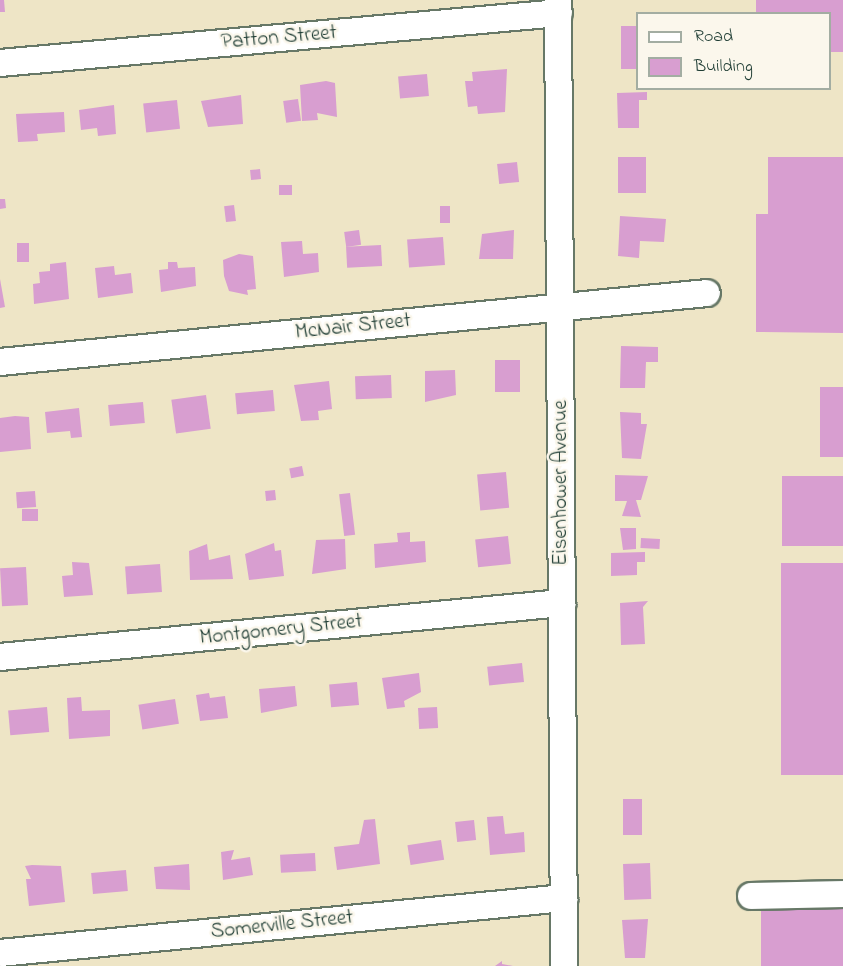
<!DOCTYPE html>
<html>
<head>
<meta charset="utf-8">
<style>
  body { margin:0 }
  #map { position:relative; width:843px; height:966px; overflow:hidden; background:#eee5c6; font-family:"Indie Flower",sans-serif }
  div>[style] { position:absolute }
  [style*='--x'] { left:calc(var(--x)*1px); top:calc(var(--y)*1px); width:calc(var(--w)*1px); rotate:calc(var(--a)*1deg) }
  .building>* { inset:0; background:#d89ed0; transform-origin:0 0 }
  .roads { filter:drop-shadow(2px 0 #677867) drop-shadow(-2px 0 #677867) drop-shadow(0 2px #677867) drop-shadow(0 -2px #677867) }
  .minor>* { height:26px; margin:-13px; padding:0 13px; transform-origin:13px; border-radius:13px; background:#fff }
  span { translate:-50% -50%; white-space:nowrap; text-align:center; line-height:1.15; -webkit-text-stroke:5px #fbf7ec; paint-order:stroke }
  .street-label { font-size:21px; color:#1f3d34 }
  .legend { position:absolute; left:636px; top:12px; width:195px; height:78px; box-sizing:border-box; background:#fbf7ec; border:2px solid #a3ada2; margin:0; padding:8px 10px; list-style:none; font-size:18px; color:#1f3d34 }
  .legend li { display:flex; align-items:center; gap:12px; height:30px }
  .legend b { width:30px; border:2px solid #a3ada2 }
</style>
</head>
<body>
<div id="map">
  <div class="building">
    <div style="clip-path:polygon(0 0,4px 0,5px 12px,0 12px)"></div>
    <div style="clip-path:polygon(756px 0,843px 0,843px 52px,830px 52px,830px 14px,756px 14px)"></div>
    <div style="left:621px;top:26px;width:17px;height:43px"></div>
    <div style="clip-path:polygon(507px 69px,505px 112px,478px 114px,477px 106px,468px 107px,465px 81px,473px 81px,472px 72px)"></div>
    <div style="left:427px;top:74px;width:22px;height:29px;rotate:85deg"></div>
    <div style="clip-path:polygon(326px 81px,335px 83px,337px 117px,317px 113px,318px 120px,302px 121px,300px 85px)"></div>
    <div style="clip-path:polygon(647px 92px,647px 100px,639px 100px,639px 128px,618px 128px,617px 93px)"></div>
    <div style="clip-path:polygon(241px 95px,243px 124px,208px 127px,201px 101px)"></div>
    <div style="left:298px;top:99px;width:22px;height:15px;rotate:82deg"></div>
    <div style="left:177px;top:100px;width:29px;height:34px;rotate:84deg"></div>
    <div style="clip-path:polygon(114px 105px,116px 134px,98px 136px,97px 128px,81px 130px,79px 110px)"></div>
    <div style="clip-path:polygon(64px 112px,65px 132px,37px 134px,38px 141px,18px 142px,16px 114px)"></div>
    <div style="left:618px;top:157px;width:28px;height:36px"></div>
    <div style="clip-path:polygon(768px 157px,843px 157px,843px 333px,756px 332px,756px 214px,768px 214px)"></div>
    <div style="left:517px;top:162px;width:20px;height:20px;rotate:84deg"></div>
    <div style="left:260px;top:169px;width:10px;height:10px;rotate:84deg"></div>
    <div style="left:279px;top:185px;width:13px;height:10px"></div>
    <div style="clip-path:polygon(0 199px,5px 199px,6px 208px,0 209px)"></div>
    <div style="left:234px;top:205px;width:16px;height:10px;rotate:83deg"></div>
    <div style="left:440px;top:206px;width:10px;height:17px"></div>
    <div style="clip-path:polygon(620px 216px,666px 219px,664px 242px,640px 241px,639px 258px,618px 256px)"></div>
    <div style="left:359px;top:230px;width:15px;height:15px;rotate:82deg"></div>
    <div style="clip-path:polygon(514px 230px,513px 259px,479px 259px,482px 234px)"></div>
    <div style="left:443px;top:237px;width:28px;height:36px;rotate:86deg"></div>
    <div style="clip-path:polygon(302px 241px,303px 254px,318px 253px,319px 272px,284px 277px,281px 242px)"></div>
    <div style="left:17px;top:243px;width:12px;height:19px"></div>
    <div style="left:381px;top:245px;width:21px;height:35px;rotate:87deg"></div>
    <div style="clip-path:polygon(239px 254px,253px 256px,256px 289px,247px 290px,248px 295px,229px 291px,224px 276px,223px 260px)"></div>
    <div style="clip-path:polygon(66px 262px,69px 299px,34px 304px,33px 284px,40px 283px,39px 272px,50px 271px,50px 264px)"></div>
    <div style="clip-path:polygon(168px 262px,177px 262px,178px 268px,195px 267px,196px 286px,161px 292px,159px 270px,168px 269px)"></div>
    <div style="clip-path:polygon(114px 266px,115px 275px,131px 273px,133px 293px,98px 298px,95px 268px)"></div>
    <div style="clip-path:polygon(0 279px,5px 307px,0 308px)"></div>
    <div style="clip-path:polygon(621px 346px,658px 347px,658px 362px,646px 362px,645px 388px,620px 388px)"></div>
    <div style="left:495px;top:360px;width:25px;height:32px"></div>
    <div style="clip-path:polygon(455px 370px,456px 395px,425px 402px,425px 371px)"></div>
    <div style="left:391px;top:375px;width:23px;height:36px;rotate:88deg"></div>
    <div style="clip-path:polygon(329px 381px,332px 409px,318px 411px,319px 420px,301px 421px,294px 385px)"></div>
    <div style="left:820px;top:387px;width:23px;height:70px"></div>
    <div style="left:273px;top:390px;width:21px;height:38px;rotate:85deg"></div>
    <div style="left:206px;top:395px;width:34px;height:35px;rotate:82deg"></div>
    <div style="left:143px;top:402px;width:21px;height:35px;rotate:85deg"></div>
    <div style="clip-path:polygon(79px 408px,82px 437px,71px 438px,70px 431px,47px 433px,45px 412px)"></div>
    <div style="clip-path:polygon(620px 412px,641px 413px,641px 424px,647px 424px,641px 459px,622px 458px)"></div>
    <div style="clip-path:polygon(15px 416px,29px 417px,31px 449px,0 452px,0 418px)"></div>
    <div style="left:302px;top:466px;width:10px;height:13px;rotate:79deg"></div>
    <div style="left:506px;top:472px;width:36px;height:29px;rotate:85deg"></div>
    <div style="clip-path:polygon(615px 475px,648px 476px,641px 500px,636px 500px,641px 517px,622px 516px,627px 501px,615px 501px)"></div>
    <div style="left:843px;top:476px;width:70px;height:61px;rotate:90deg"></div>
    <div style="left:275px;top:490px;width:10px;height:10px;rotate:84deg"></div>
    <div style="left:35px;top:491px;width:16px;height:19px;rotate:86deg"></div>
    <div style="left:350px;top:493px;width:42px;height:11px;rotate:83deg"></div>
    <div style="left:22px;top:509px;width:16px;height:12px"></div>
    <div style="clip-path:polygon(620px 528px,636px 528px,636px 549px,623px 550px)"></div>
    <div style="clip-path:polygon(410px 532px,410px 542px,425px 541px,426px 562px,375px 568px,374px 544px,398px 542px,397px 533px)"></div>
    <div style="left:508px;top:536px;width:28px;height:33px;rotate:84deg"></div>
    <div style="left:641px;top:538px;width:19px;height:10px;rotate:3deg"></div>
    <div style="clip-path:polygon(345px 539px,346px 569px,312px 574px,316px 540px)"></div>
    <div style="clip-path:polygon(274px 543px,275px 551px,281px 550px,284px 576px,249px 580px,245px 554px)"></div>
    <div style="clip-path:polygon(207px 544px,209px 560px,230px 555px,233px 579px,190px 580px,189px 551px)"></div>
    <div style="clip-path:polygon(645px 552px,645px 562px,637px 562px,637px 575px,611px 576px,611px 553px)"></div>
    <div style="clip-path:polygon(72px 562px,89px 563px,93px 595px,64px 597px,62px 576px,73px 575px)"></div>
    <div style="left:781px;top:563px;width:62px;height:212px"></div>
    <div style="left:160px;top:564px;width:28px;height:35px;rotate:86deg"></div>
    <div style="left:26px;top:567px;width:38px;height:26px;rotate:87deg"></div>
    <div style="clip-path:polygon(648px 601px,643px 607px,645px 644px,621px 645px,620px 603px)"></div>
    <div style="left:522px;top:663px;width:19px;height:35px;rotate:84deg"></div>
    <div style="clip-path:polygon(419px 673px,421px 692px,404px 701px,405px 707px,387px 709px,382px 678px)"></div>
    <div style="left:357px;top:682px;width:23px;height:28px;rotate:85deg"></div>
    <div style="clip-path:polygon(295px 686px,297px 706px,261px 713px,259px 689px)"></div>
    <div style="clip-path:polygon(209px 693px,210px 698px,225px 696px,228px 718px,200px 721px,196px 695px)"></div>
    <div style="clip-path:polygon(81px 697px,82px 711px,110px 710px,110px 736px,69px 739px,67px 698px)"></div>
    <div style="left:175px;top:699px;width:25px;height:37px;rotate:81deg"></div>
    <div style="left:47px;top:707px;width:25px;height:39px;rotate:85deg"></div>
    <div style="left:437px;top:707px;width:21px;height:19px;rotate:87deg"></div>
    <div style="left:623px;top:799px;width:19px;height:36px"></div>
    <div style="clip-path:polygon(503px 816px,505px 834px,524px 832px,525px 852px,490px 855px,487px 817px)"></div>
    <div style="clip-path:polygon(375px 819px,380px 864px,337px 870px,334px 847px,359px 844px,364px 820px)"></div>
    <div style="left:474px;top:820px;width:20px;height:19px;rotate:84deg"></div>
    <div style="left:441px;top:840px;width:20px;height:34px;rotate:81deg"></div>
    <div style="clip-path:polygon(234px 850px,231px 860px,250px 857px,253px 875px,223px 880px,221px 852px)"></div>
    <div style="left:315px;top:853px;width:18px;height:35px;rotate:87deg"></div>
    <div style="left:650px;top:863px;width:36px;height:27px;rotate:88deg"></div>
    <div style="clip-path:polygon(189px 864px,190px 890px,156px 889px,154px 867px)"></div>
    <div style="clip-path:polygon(32px 865px,61px 866px,65px 902px,29px 906px,26px 879px,31px 879px,25px 866px)"></div>
    <div style="left:126px;top:870px;width:21px;height:35px;rotate:85deg"></div>
    <div style="left:843px;top:907px;width:59px;height:82px;rotate:90deg"></div>
    <div style="clip-path:polygon(648px 919px,645px 958px,625px 958px,622px 920px)"></div>
    <div style="clip-path:polygon(502px 961px,502px 964px,513px 966px,495px 966px)"></div>
  </div>
  <div class="roads">
    <div class="minor">
      <div style="--x:558;--y:0;--w:966;--a:89.64"></div>
      <div style="--x:0;--y:63;--w:561;--a:-5.11"></div>
      <div style="--x:0;--y:362;--w:710;--a:-5.57"></div>
      <div style="--x:0;--y:657;--w:565;--a:-5.49"></div>
      <div style="--x:751;--y:896;--w:92;--a:-1.2"></div>
      <div style="--x:0;--y:953;--w:567;--a:-5.57"></div>
    </div>
  </div>
  <div class="street-label">
    <span style="left:279px;top:38px;rotate:-5deg">Patton Street</span>
    <span style="left:353px;top:327px;rotate:-6deg">McNair Street</span>
    <span style="left:561px;top:483px;rotate:-90deg">Eisenhower Avenue</span>
    <span style="left:281px;top:630px;rotate:-6deg">Montgomery Street</span>
    <span style="left:282px;top:925px;rotate:-6deg">Somerville Street</span>
  </div>
  <ul class="legend">
  <li><b style="height:8px;background:#fff"></b>Road</li>
  <li><b style="height:16px;background:#d89ed0"></b>Building</li>
  </ul>
</div>
</body>
</html>
